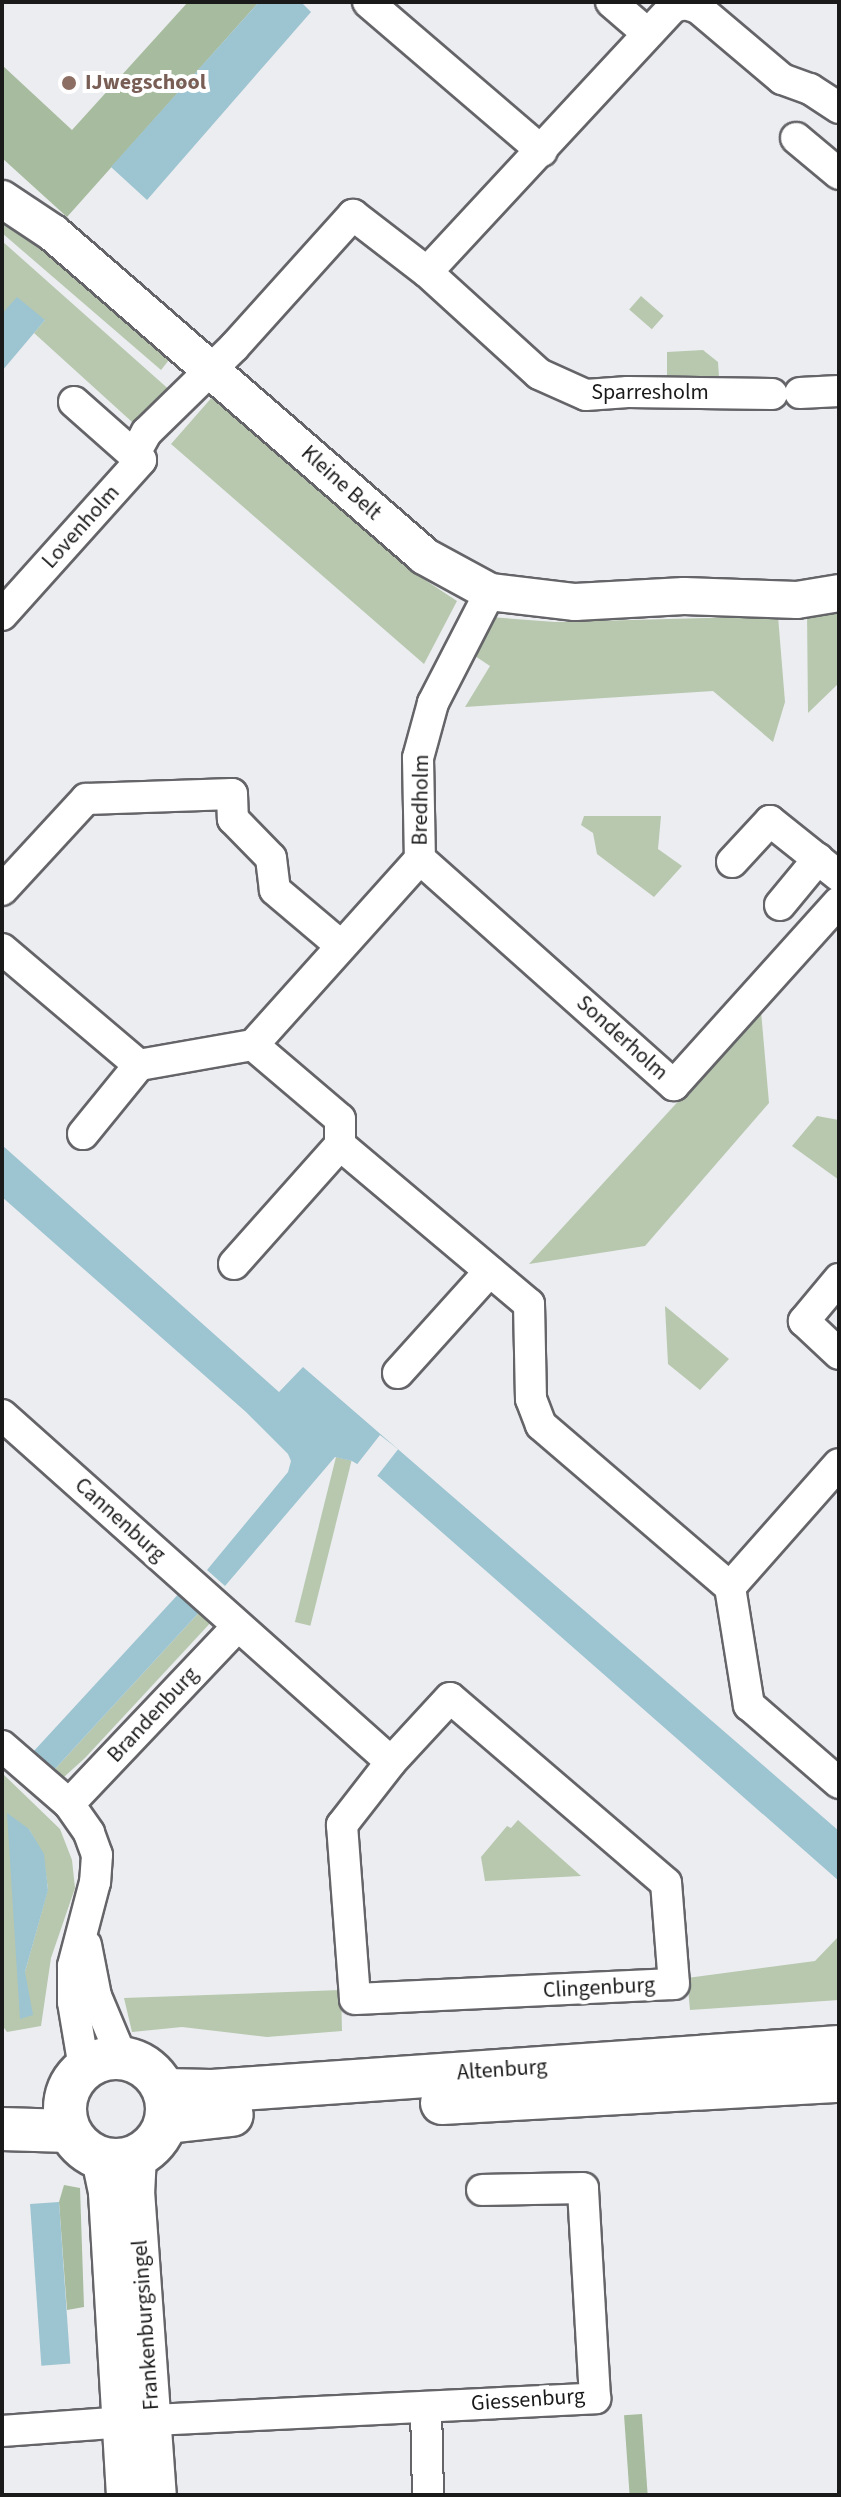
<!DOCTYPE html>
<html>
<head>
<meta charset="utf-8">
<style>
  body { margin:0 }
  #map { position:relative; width:841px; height:2497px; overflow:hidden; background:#ecedf0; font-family:"Source Sans 3",sans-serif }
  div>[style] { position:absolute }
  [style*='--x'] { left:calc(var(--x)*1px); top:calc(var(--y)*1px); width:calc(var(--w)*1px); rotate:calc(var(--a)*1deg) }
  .green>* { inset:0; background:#b7c8af; transform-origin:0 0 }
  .forest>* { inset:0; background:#a7bb9e; transform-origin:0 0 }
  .water>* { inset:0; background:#9cc4d1; transform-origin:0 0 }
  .pier>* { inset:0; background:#ecedf0; transform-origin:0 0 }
  .roads { filter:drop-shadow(2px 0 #656569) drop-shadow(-2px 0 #656569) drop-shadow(0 2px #656569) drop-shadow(0 -2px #656569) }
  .minor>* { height:30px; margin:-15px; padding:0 15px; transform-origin:15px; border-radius:15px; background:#fff }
  .tertiary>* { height:36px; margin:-18px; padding:0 18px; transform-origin:18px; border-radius:18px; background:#fff }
  .secondary>* { height:42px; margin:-21px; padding:0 21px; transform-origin:21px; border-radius:21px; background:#fff }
  .secondary>.ring { margin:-21px; padding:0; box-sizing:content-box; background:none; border:42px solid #fff; border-radius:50% }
  .dots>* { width:22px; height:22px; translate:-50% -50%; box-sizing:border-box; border:4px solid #fff; border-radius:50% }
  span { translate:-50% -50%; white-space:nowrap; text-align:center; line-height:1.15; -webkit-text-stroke:8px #fff; paint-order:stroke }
  .education-label { font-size:22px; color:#785e54; font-weight:700 }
  .left { translate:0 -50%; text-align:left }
  .street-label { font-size:22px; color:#1a1a1b }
  .frame { position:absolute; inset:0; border:4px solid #1a1a1b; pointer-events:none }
</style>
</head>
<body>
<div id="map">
  <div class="green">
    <div style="clip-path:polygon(2px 211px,173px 355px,161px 370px,2px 233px)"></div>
    <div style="clip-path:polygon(2px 241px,173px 393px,142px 431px,34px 333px,45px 320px,2px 314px)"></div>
    <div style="left:641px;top:296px;width:30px;height:18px;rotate:41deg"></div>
    <div style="clip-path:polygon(703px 350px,718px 362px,719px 377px,667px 379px,667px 352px)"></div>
    <div style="clip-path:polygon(214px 395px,422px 578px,457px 601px,424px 664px,171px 444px)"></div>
    <div style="clip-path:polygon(839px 607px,839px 683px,808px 713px,807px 611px)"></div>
    <div style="clip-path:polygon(778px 616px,785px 702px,773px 742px,713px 691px,465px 707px,490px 666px,475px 656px,490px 617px,555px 622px)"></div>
    <div style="clip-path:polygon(584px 816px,661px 816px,658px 849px,682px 866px,654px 897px,597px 854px,593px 833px,581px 825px)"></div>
    <div style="clip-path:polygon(761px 1011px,769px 1103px,645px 1246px,529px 1264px)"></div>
    <div style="clip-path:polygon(817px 1116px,839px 1120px,839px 1180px,792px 1146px)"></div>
    <div style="clip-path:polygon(665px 1306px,729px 1359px,700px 1390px,668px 1364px)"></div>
    <div style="left:336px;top:1457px;width:16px;height:170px;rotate:14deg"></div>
    <div style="clip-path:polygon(204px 1607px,214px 1619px,85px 1758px,64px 1777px,54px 1770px)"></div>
    <div style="clip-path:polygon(evenodd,2px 1773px,60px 1829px,72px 1860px,75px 1888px,51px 1958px,41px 2026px,7px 2032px,2px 2025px,2px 1773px,29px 1829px,43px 1854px,48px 1889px,25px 1972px,29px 1829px)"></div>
    <div style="clip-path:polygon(518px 1820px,581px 1876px,485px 1881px,481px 1857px,507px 1826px,511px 1828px)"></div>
    <div style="clip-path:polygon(839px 1936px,839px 2000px,690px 2010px,687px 1978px,815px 1961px)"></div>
    <div style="clip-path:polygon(341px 1990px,342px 2031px,267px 2037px,182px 2027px,132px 2032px,124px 1998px)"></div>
  </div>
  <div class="forest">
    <div style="clip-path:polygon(188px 2px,259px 2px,67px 217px,2px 158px,2px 65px,72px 130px)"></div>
    <div style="clip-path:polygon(64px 2185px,80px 2188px,84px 2307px,67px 2310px,59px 2202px)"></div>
    <div style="left:642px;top:2414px;width:81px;height:18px;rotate:86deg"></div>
  </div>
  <div class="water">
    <div style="clip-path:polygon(259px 2px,301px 2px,311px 12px,147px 200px,111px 167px)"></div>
    <div style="clip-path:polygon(17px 297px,45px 320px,2px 371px,2px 314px)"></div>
    <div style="clip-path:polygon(2px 1145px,279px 1392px,303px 1367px,839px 1831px,839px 1881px,379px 1477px,352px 1461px,335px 1457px,225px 1586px,207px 1570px,288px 1472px,291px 1461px,288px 1454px,246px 1412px,2px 1197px)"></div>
    <div style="clip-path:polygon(183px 1589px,204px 1607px,54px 1770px,41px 1760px,33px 1752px)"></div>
    <div style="clip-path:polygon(7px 1813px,29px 1829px,44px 1854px,48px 1890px,25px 1972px,33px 2015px,20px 2019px)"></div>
    <div style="left:59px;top:2202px;width:162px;height:29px;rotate:86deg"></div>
  </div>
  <div class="pier">
    <div style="left:380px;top:1435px;width:23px;height:41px;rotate:38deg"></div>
  </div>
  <div class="roads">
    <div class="minor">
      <div style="--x:368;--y:2;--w:229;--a:40.6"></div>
      <div style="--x:611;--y:2;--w:48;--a:40.7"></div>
      <div style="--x:796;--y:138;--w:56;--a:39.9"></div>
      <div style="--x:427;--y:272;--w:151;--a:42.3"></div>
      <div style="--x:539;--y:374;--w:51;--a:24.1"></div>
      <div style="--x:586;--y:395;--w:42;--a:-4.1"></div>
      <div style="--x:628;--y:392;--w:144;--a:0.8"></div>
      <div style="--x:800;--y:393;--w:39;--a:-3"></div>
      <div style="--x:74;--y:402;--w:80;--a:41.5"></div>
      <div style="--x:490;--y:592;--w:125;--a:117.2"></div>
      <div style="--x:433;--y:703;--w:57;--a:105.3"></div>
      <div style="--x:418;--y:758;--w:101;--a:88.9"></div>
      <div style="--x:420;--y:859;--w:250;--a:131.9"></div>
      <div style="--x:253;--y:1045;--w:114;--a:40.4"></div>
      <div style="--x:340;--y:1119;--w:26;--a:90"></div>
      <div style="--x:340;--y:1145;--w:247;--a:40.1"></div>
      <div style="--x:529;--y:1304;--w:95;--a:88.8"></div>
      <div style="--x:531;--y:1399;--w:28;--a:69"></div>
      <div style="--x:541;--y:1425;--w:249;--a:40.6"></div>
      <div style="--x:730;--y:1587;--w:120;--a:80.9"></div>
      <div style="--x:749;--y:1705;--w:119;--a:40.9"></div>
      <div style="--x:2;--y:615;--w:208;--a:-48.1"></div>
      <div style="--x:141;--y:460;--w:9;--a:-144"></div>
      <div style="--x:134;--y:455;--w:26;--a:-61"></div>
      <div style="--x:147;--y:432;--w:122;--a:-44.3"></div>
      <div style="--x:234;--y:347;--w:178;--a:-48"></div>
      <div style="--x:353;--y:215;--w:93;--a:37.6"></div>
      <div style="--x:427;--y:272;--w:362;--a:-47.1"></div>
      <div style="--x:673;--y:7;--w:12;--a:-14"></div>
      <div style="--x:685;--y:4;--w:14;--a:17"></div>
      <div style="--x:698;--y:8;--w:110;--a:40.2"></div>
      <div style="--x:782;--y:79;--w:30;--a:20"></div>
      <div style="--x:810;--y:89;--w:35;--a:33"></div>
      <div style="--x:420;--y:859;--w:340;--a:41.7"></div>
      <div style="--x:674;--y:1085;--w:246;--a:-48"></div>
      <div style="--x:732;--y:862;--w:56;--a:-47.2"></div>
      <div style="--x:770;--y:821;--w:88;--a:38.6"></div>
      <div style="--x:2;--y:890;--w:124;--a:-47.3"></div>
      <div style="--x:86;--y:799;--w:146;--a:-2"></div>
      <div style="--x:232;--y:794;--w:25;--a:88"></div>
      <div style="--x:233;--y:819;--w:54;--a:45.7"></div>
      <div style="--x:271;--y:858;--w:32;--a:83"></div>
      <div style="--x:275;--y:890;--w:85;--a:40.2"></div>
      <div style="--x:780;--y:905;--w:60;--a:-50.4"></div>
      <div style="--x:2;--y:949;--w:180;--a:40.3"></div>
      <div style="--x:83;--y:1134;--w:89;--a:-50.9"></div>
      <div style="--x:139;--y:1065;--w:116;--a:-10"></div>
      <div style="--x:234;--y:1264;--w:159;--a:-48.3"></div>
      <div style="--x:839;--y:1279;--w:55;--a:129.8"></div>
      <div style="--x:804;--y:1321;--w:48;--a:43.3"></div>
      <div style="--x:398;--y:1373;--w:137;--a:-48"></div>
      <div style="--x:2;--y:1415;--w:521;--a:41.73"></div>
      <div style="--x:391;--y:1762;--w:80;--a:127.9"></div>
      <div style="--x:342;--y:1825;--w:174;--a:85.7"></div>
      <div style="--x:355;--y:1999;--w:319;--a:-2.7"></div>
      <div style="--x:674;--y:1984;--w:101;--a:-94.5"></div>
      <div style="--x:666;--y:1883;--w:284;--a:-139.4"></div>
      <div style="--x:450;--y:1698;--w:87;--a:132.7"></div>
      <div style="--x:730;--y:1587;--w:164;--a:-48.5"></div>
      <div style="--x:2;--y:1746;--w:89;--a:40.9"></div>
      <div style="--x:69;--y:1804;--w:35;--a:55"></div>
      <div style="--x:89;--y:1833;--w:23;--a:70"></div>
      <div style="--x:97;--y:1855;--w:27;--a:94"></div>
      <div style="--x:95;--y:1882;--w:87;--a:104.7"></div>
      <div style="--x:73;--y:1966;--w:36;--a:90"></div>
      <div style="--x:73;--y:2002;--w:67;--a:80.5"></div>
      <div style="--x:69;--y:1804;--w:245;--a:-46.5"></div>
      <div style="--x:86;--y:1945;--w:52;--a:78.9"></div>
      <div style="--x:96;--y:1996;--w:67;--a:67.2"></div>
      <div style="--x:426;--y:2407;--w:88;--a:88.7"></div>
      <div style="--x:2;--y:2431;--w:151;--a:-4.2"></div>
      <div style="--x:153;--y:2420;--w:443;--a:-2.8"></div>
      <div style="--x:595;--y:2398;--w:210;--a:-93.3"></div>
      <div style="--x:583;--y:2188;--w:101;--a:178.9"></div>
    </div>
    <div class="tertiary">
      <div style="--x:2;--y:199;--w:61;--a:33.7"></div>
      <div style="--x:53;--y:233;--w:492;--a:41"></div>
      <div style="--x:424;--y:556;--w:75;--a:28.6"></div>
      <div style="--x:490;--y:592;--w:86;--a:6.7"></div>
      <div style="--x:575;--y:602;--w:109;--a:-3.2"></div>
      <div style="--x:684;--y:596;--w:113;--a:2"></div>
      <div style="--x:797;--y:600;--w:43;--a:-9.5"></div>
      <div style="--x:138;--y:2156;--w:35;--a:93"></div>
      <div style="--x:136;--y:2191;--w:305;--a:85.9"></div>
      <div style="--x:100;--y:2159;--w:35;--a:78"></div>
      <div style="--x:107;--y:2193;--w:303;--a:86.6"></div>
    </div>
    <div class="secondary">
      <div class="ring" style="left:65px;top:2058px;width:60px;height:60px"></div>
      <div style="--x:164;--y:2090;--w:48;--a:1.2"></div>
      <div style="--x:212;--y:2091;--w:629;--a:-4.01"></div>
      <div style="--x:442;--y:2103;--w:398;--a:-3.2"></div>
      <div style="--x:166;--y:2122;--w:66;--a:-6.1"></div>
      <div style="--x:2;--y:2129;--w:67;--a:1.7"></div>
    </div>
  </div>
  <div class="dots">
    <div style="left:69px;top:83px;background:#8d6e63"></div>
  </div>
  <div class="education-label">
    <span class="left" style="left:85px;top:83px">IJwegschool</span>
  </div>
  <div class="street-label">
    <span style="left:650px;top:393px">Sparresholm</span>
    <span style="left:341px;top:483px;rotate:42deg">Kleine Belt</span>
    <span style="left:81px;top:527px;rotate:-48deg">Lovenholm</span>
    <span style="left:421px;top:800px;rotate:-89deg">Bredholm</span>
    <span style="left:622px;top:1038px;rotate:42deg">Sonderholm</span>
    <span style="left:120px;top:1520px;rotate:42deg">Cannenburg</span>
    <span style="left:153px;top:1715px;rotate:-47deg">Brandenburg</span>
    <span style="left:599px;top:1988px;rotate:-3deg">Clingenburg</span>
    <span style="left:502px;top:2070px;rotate:-4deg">Altenburg</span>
    <span style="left:146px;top:2325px;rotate:-94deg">Frankenburgsingel</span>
    <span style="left:528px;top:2400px;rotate:-4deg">Giessenburg</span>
  </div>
  <div class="frame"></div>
</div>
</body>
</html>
